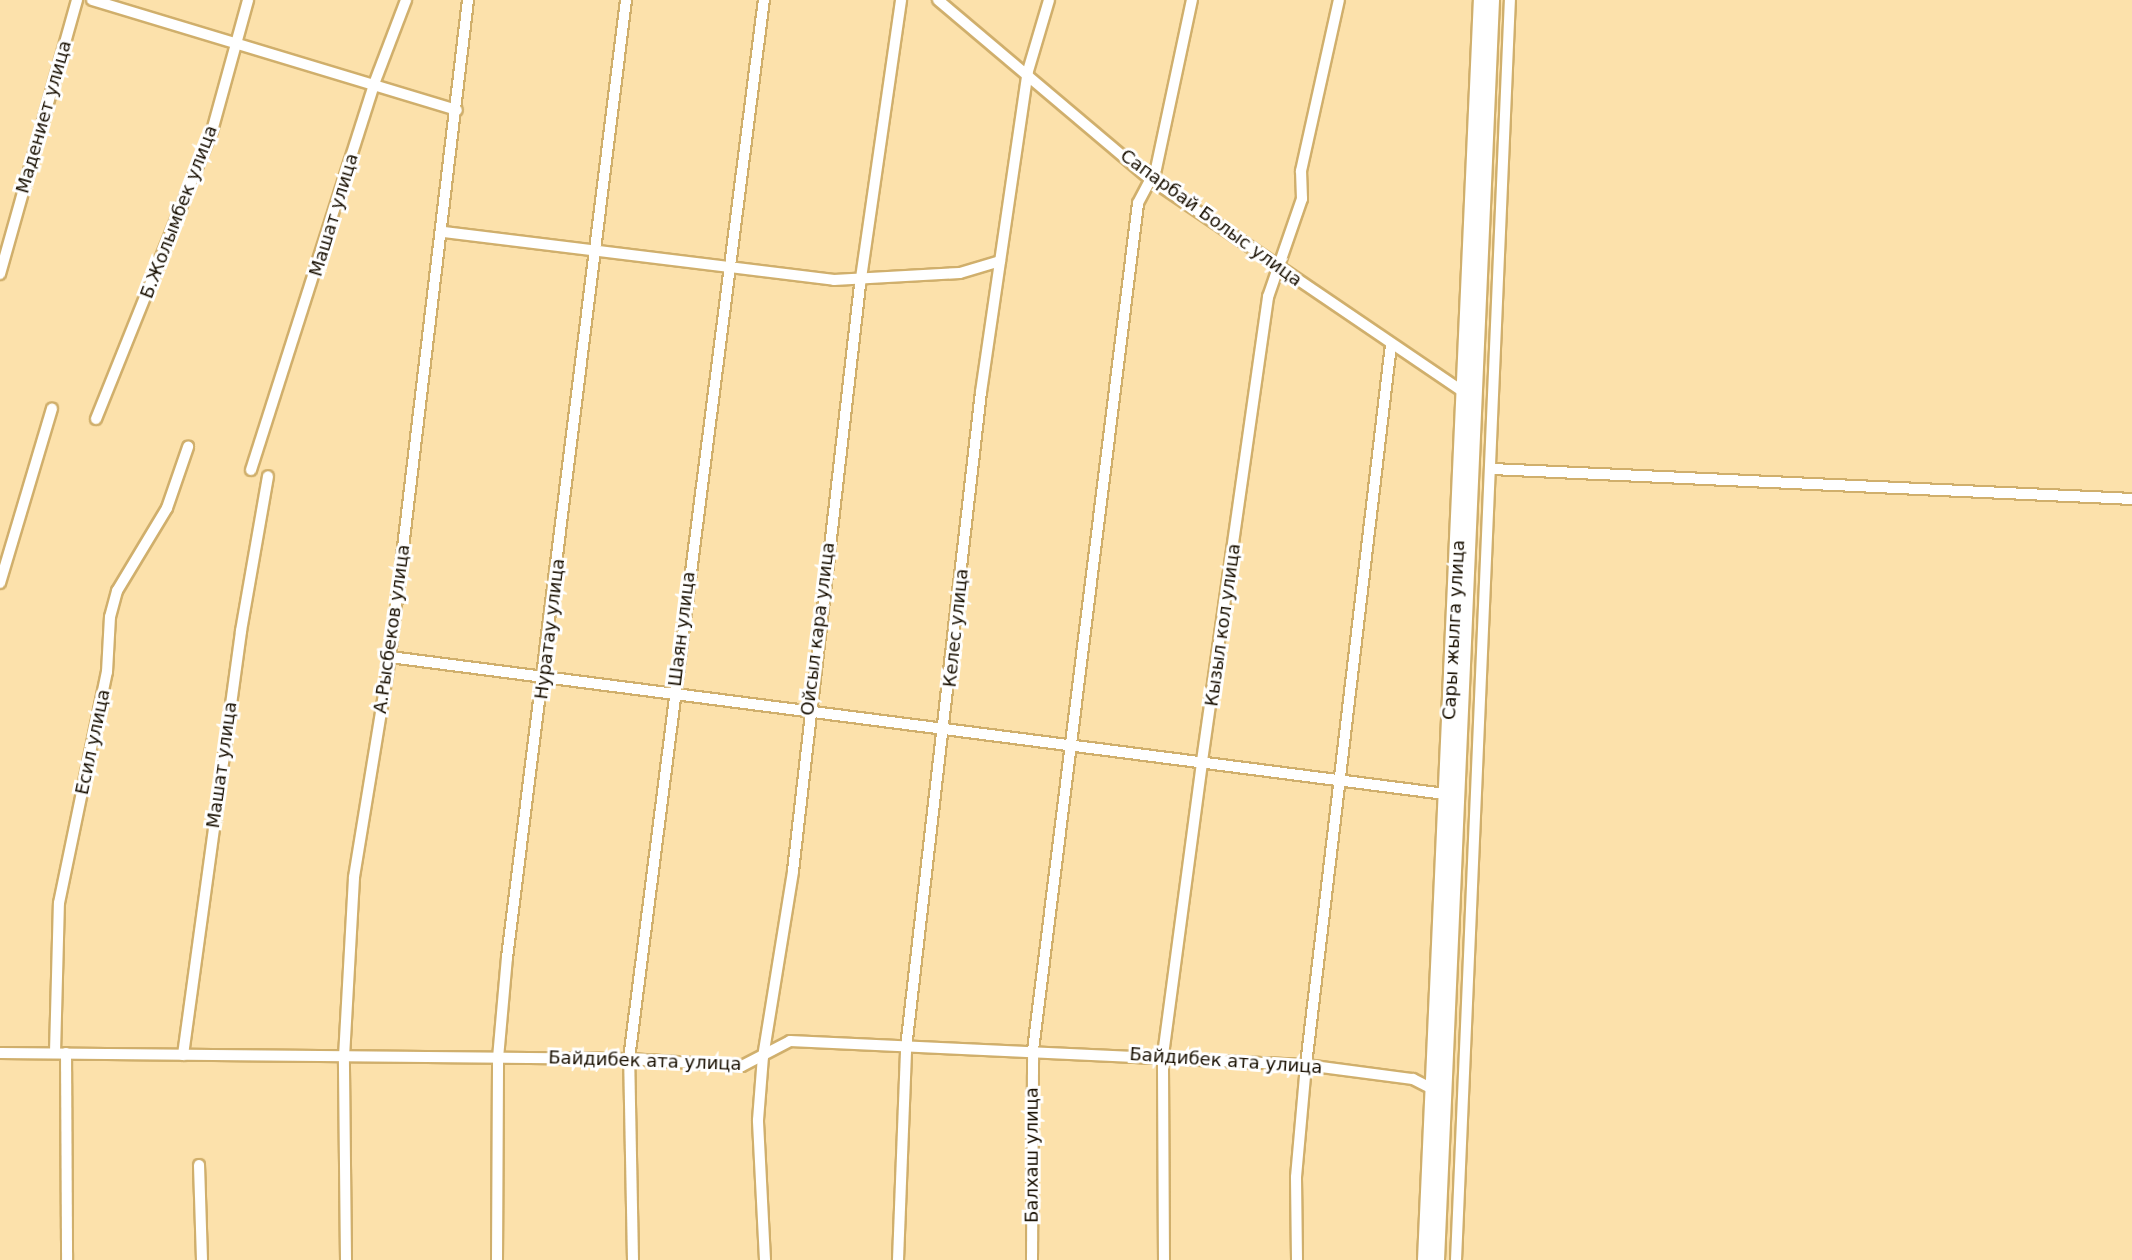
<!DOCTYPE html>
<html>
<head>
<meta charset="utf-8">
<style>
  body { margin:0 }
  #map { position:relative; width:2132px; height:1260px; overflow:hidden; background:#fce1ab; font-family:"DejaVu Sans",sans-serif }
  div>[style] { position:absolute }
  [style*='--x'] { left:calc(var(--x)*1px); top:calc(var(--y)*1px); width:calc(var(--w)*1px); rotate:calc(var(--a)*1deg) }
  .roads { filter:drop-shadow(2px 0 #d0af6c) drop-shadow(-2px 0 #d0af6c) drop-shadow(0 2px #d0af6c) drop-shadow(0 -2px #d0af6c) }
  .minor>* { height:10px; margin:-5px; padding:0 5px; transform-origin:5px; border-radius:5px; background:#fff }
  .major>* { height:14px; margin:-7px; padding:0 7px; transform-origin:7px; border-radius:7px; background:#fff }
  span { translate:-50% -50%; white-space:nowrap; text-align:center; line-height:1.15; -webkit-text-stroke:6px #fff; paint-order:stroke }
  .street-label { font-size:18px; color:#180f00 }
</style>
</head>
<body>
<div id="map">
  <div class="roads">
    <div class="minor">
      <div style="--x:92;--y:0;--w:381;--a:16.8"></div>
      <div style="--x:938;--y:0;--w:277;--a:40.2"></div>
      <div style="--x:1150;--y:179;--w:381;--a:34.2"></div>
      <div style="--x:444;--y:232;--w:393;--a:7"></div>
      <div style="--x:834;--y:280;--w:126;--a:-3.2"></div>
      <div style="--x:960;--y:273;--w:42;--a:-16.7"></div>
      <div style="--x:0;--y:274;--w:285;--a:-74.3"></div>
      <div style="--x:96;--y:419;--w:310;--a:-68.1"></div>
      <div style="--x:212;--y:131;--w:136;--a:-74.6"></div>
      <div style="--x:1492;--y:469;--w:641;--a:2.68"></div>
      <div style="--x:251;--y:470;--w:405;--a:-72.3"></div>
      <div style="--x:374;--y:84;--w:90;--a:-69.1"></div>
      <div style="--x:0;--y:583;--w:182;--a:-73.4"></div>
      <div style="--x:390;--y:657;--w:1072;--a:7.4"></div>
      <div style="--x:0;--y:1053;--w:629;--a:0.55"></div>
      <div style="--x:629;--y:1059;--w:113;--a:3.5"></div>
      <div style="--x:742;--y:1066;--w:54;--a:-27.5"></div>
      <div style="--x:790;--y:1041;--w:517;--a:2.66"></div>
      <div style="--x:1306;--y:1065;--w:108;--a:7.5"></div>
      <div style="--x:1413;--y:1079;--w:28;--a:27"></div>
      <div style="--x:55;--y:1053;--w:150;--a:-88.5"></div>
      <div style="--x:59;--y:903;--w:236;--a:-78.3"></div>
      <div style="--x:107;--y:672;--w:55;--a:-86.9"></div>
      <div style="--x:110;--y:617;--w:27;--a:-75"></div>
      <div style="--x:117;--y:591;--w:97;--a:-58.9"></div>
      <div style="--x:167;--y:508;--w:65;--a:-71"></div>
      <div style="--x:66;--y:1053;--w:207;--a:89.7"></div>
      <div style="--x:183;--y:1055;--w:428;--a:-82.2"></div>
      <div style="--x:241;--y:631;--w:157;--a:-80.1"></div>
      <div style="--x:199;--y:1165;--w:95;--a:88.2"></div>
      <div style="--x:346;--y:1260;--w:203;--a:-90.6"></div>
      <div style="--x:344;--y:1057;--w:180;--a:-86.8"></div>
      <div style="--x:354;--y:877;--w:223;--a:-80.7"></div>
      <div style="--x:390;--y:657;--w:662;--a:-83.23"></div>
      <div style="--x:497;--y:1260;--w:202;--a:-89.7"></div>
      <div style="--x:498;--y:1058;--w:100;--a:-84.9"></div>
      <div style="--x:507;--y:958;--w:965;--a:-82.92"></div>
      <div style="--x:633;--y:1260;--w:201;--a:-91.1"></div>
      <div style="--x:629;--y:1059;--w:1068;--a:-82.74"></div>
      <div style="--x:765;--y:1260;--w:140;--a:-92.9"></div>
      <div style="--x:758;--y:1120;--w:63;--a:-85.5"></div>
      <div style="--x:763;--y:1057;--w:188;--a:-80.8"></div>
      <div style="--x:793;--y:871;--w:590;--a:-83.48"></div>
      <div style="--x:860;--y:285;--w:288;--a:-81.8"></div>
      <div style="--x:898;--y:1260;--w:212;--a:-87.8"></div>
      <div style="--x:906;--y:1048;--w:660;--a:-83.48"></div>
      <div style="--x:981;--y:392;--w:324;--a:-81.7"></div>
      <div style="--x:1028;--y:71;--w:74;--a:-73.5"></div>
      <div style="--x:1032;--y:1260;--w:210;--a:-89.7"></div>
      <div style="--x:1033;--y:1050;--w:853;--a:-82.93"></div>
      <div style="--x:1138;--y:203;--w:38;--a:-62"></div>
      <div style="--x:1156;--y:169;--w:173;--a:-78"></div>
      <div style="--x:1164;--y:1260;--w:205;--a:-90.3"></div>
      <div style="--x:1163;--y:1055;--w:297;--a:-82.4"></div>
      <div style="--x:1202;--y:761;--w:469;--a:-81.9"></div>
      <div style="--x:1268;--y:297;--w:104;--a:-70.9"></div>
      <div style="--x:1302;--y:199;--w:28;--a:-92"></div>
      <div style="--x:1301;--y:171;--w:175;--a:-77.5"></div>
      <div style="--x:1297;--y:1260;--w:83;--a:-90.7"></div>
      <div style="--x:1296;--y:1177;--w:112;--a:-84.9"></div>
      <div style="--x:1306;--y:1065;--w:725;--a:-83.27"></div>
      <div style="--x:1456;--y:1260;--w:1261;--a:-87.55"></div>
    </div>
    <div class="major">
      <div style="--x:1425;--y:1260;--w:1261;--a:-87.46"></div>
      <div style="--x:1437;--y:1260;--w:1261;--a:-87.5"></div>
    </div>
  </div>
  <div class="street-label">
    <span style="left:44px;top:117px;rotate:-74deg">Мадениет улица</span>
    <span style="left:179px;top:212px;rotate:-69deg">Б.Жолымбек улица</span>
    <span style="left:334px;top:215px;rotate:-73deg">Машат улица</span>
    <span style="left:1211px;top:218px;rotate:36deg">Сапарбай Болыс улица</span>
    <span style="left:1223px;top:625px;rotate:-82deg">Кызыл кол улица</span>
    <span style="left:956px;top:628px;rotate:-84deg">Келес улица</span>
    <span style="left:392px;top:629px;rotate:-82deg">А.Рысбеков улица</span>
    <span style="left:550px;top:629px;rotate:-83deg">Нуратау улица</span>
    <span style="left:682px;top:629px;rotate:-83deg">Шаян улица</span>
    <span style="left:818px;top:629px;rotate:-83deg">Ойсыл кара улица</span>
    <span style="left:1454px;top:630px;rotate:-87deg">Сары жылга улица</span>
    <span style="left:93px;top:742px;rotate:-78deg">Есил улица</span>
    <span style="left:222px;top:765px;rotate:-82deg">Машат улица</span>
    <span style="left:645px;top:1061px;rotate:2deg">Байдибек ата улица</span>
    <span style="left:1226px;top:1061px;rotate:4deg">Байдибек ата улица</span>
    <span style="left:1032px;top:1155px;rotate:-90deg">Балхаш улица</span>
  </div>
</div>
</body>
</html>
